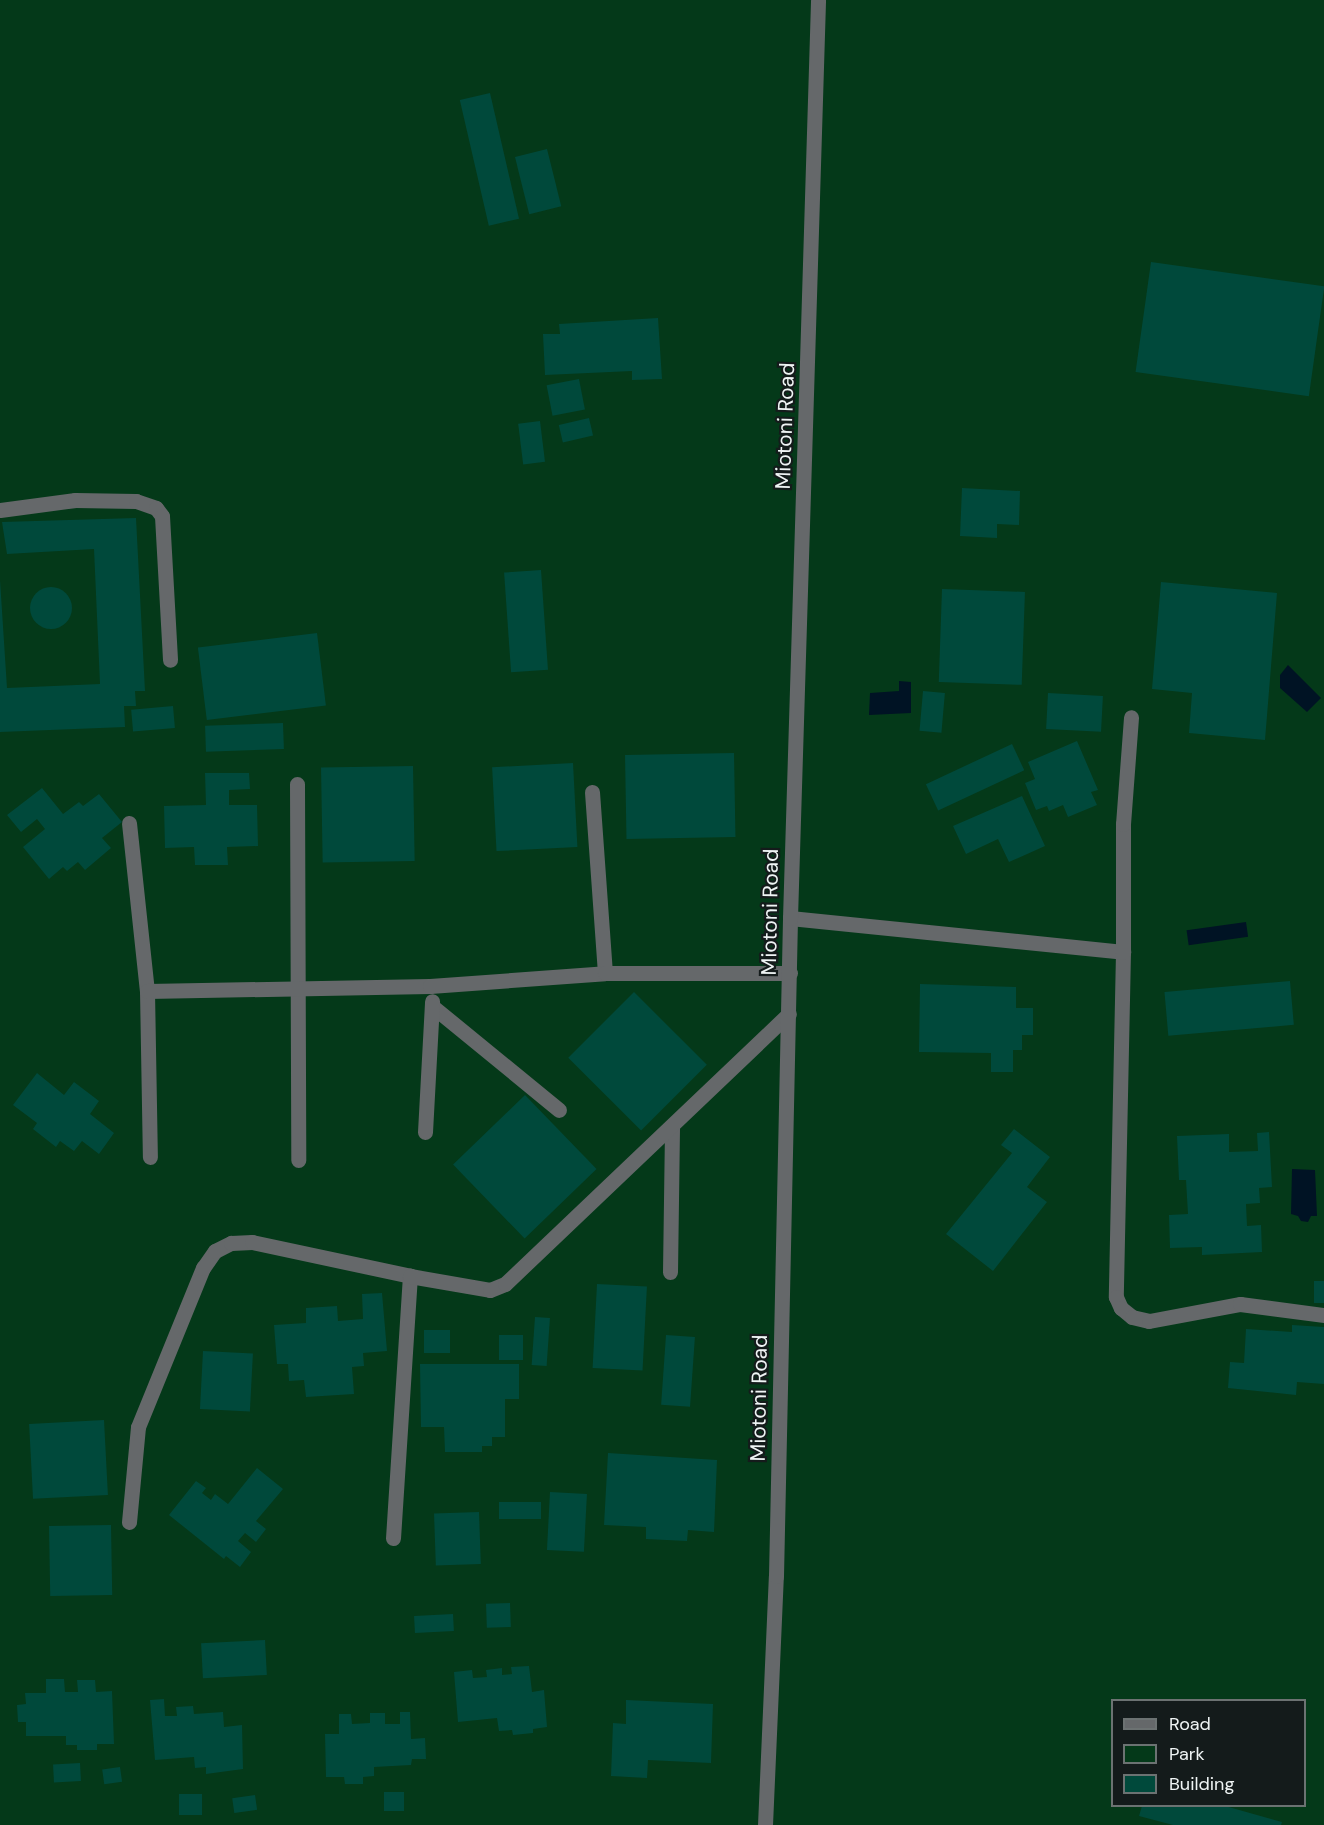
<!DOCTYPE html>
<html>
<head>
<meta charset="utf-8">
<style>
  body { margin:0 }
  #map { position:relative; width:1324px; height:1825px; overflow:hidden; background:#1e2525; font-family:"DM Sans",sans-serif }
  div>[style] { position:absolute }
  [style*='--x'] { left:calc(var(--x)*1px); top:calc(var(--y)*1px); width:calc(var(--w)*1px); rotate:calc(var(--a)*1deg) }
  .green>* { inset:0; background:#043919 }
  .water>* { inset:0; background:#001324; transform-origin:0 0 }
  .building>* { inset:0; background:#00493b; transform-origin:0 0 }
  .round { border-radius:50% }
  .minor>* { height:15px; margin:-7.5px; padding:0 7.5px; transform-origin:7.5px; border-radius:7.5px; background:#65686a }
  span { translate:-50% -50%; white-space:nowrap; text-align:center; line-height:1.15; -webkit-text-stroke:4.5px #141b1b; paint-order:stroke }
  .street-label { font-size:21px; color:#eff4f4 }
  .legend { position:absolute; left:1111px; top:1699px; width:195px; height:108px; box-sizing:border-box; background:#141b1b; border:2px solid #6c7272; margin:0; padding:8px 10px; list-style:none; font-size:18px; color:#eff4f4 }
  .legend li { display:flex; align-items:center; gap:12px; height:30px }
  .legend b { width:30px; border:2px solid #6c7272 }
</style>
</head>
<body>
<div id="map">
  <div class="green">
    <div style="clip-path:polygon(evenodd,0 0,1324px 0,1324px 1825px,0 1825px,0 0,1112px 1700px,1304px 1700px,1304px 1806px,1112px 1806px,1112px 1700px)"></div>
  </div>
  <div class="water">
    <div style="clip-path:polygon(1288px 665px,1321px 698px,1307px 712px,1280px 688px,1280px 675px)"></div>
    <div style="clip-path:polygon(899px 681px,911px 682px,911px 713px,869px 715px,870px 693px,899px 691px)"></div>
    <div style="left:1246px;top:922px;width:15px;height:60px;rotate:82deg"></div>
    <div style="clip-path:polygon(1292px 1169px,1315px 1170px,1317px 1216px,1311px 1216px,1308px 1222px,1301px 1221px,1298px 1216px,1291px 1214px)"></div>
  </div>
  <div class="building">
    <div style="left:490px;top:93px;width:129px;height:31px;rotate:77deg"></div>
    <div style="left:547px;top:149px;width:59px;height:33px;rotate:76deg"></div>
    <div style="left:1151px;top:262px;width:175px;height:111px;rotate:8deg"></div>
    <div style="clip-path:polygon(658px 318px,662px 379px,632px 380px,632px 371px,545px 375px,543px 334px,560px 334px,559px 324px)"></div>
    <div style="left:579px;top:379px;width:31px;height:33px;rotate:79deg"></div>
    <div style="left:589px;top:418px;width:18px;height:31px;rotate:77deg"></div>
    <div style="left:540px;top:421px;width:41px;height:22px;rotate:83deg"></div>
    <div style="clip-path:polygon(962px 488px,1020px 491px,1019px 525px,997px 524px,997px 538px,960px 536px)"></div>
    <div style="clip-path:polygon(136px 518px,145px 691px,135px 691px,136px 706px,124px 706px,125px 727px,0 732px,0 580px,7px 688px,100px 684px,94px 549px,7px 554px,2px 522px)"></div>
    <div style="left:541px;top:570px;width:100px;height:37px;rotate:86deg"></div>
    <div style="clip-path:polygon(1161px 582px,1277px 593px,1265px 740px,1189px 733px,1192px 693px,1152px 689px)"></div>
    <div class="round" style="left:30px;top:587px;width:42px;height:42px"></div>
    <div style="left:942px;top:589px;width:83px;height:93px;rotate:2deg"></div>
    <div style="left:317px;top:633px;width:73px;height:120px;rotate:83deg"></div>
    <div style="left:923px;top:691px;width:22px;height:40px;rotate:5deg"></div>
    <div style="left:1048px;top:693px;width:55px;height:36px;rotate:3deg"></div>
    <div style="left:173px;top:706px;width:22px;height:42px;rotate:85deg"></div>
    <div style="left:283px;top:723px;width:26px;height:78px;rotate:88deg"></div>
    <div style="clip-path:polygon(1077px 741px,1098px 790px,1091px 792px,1097px 805px,1068px 817px,1063px 805px,1049px 811px,1047px 806px,1036px 810px,1025px 783px,1035px 779px,1028px 762px)"></div>
    <div style="left:1012px;top:744px;width:29px;height:95px;rotate:65deg"></div>
    <div style="left:734px;top:753px;width:84px;height:109px;rotate:89deg"></div>
    <div style="left:573px;top:763px;width:84px;height:81px;rotate:87deg"></div>
    <div style="left:413px;top:766px;width:95px;height:92px;rotate:89deg"></div>
    <div style="clip-path:polygon(205px 773px,249px 773px,250px 789px,229px 790px,229px 805px,257px 805px,258px 846px,227px 847px,228px 865px,195px 865px,194px 847px,165px 848px,164px 806px,206px 805px)"></div>
    <div style="clip-path:polygon(42px 788px,63px 814px,79px 802px,83px 806px,99px 794px,122px 822px,102px 838px,111px 848px,85px 870px,78px 862px,67px 871px,63px 867px,49px 879px,23px 847px,45px 829px,37px 819px,21px 832px,7px 815px)"></div>
    <div style="clip-path:polygon(1022px 796px,1045px 846px,1009px 862px,998px 839px,966px 854px,953px 826px)"></div>
    <div style="left:1290px;top:981px;width:44px;height:126px;rotate:85deg"></div>
    <div style="clip-path:polygon(920px 984px,1016px 987px,1016px 1008px,1033px 1008px,1033px 1035px,1022px 1035px,1022px 1050px,1013px 1050px,1013px 1072px,991px 1072px,991px 1053px,919px 1052px)"></div>
    <div style="left:634px;top:992px;width:103px;height:93px;rotate:45deg"></div>
    <div style="clip-path:polygon(37px 1073px,64px 1095px,74px 1082px,99px 1101px,90px 1114px,114px 1133px,99px 1154px,82px 1141px,74px 1151px,60px 1141px,56px 1147px,33px 1129px,37px 1123px,13px 1105px)"></div>
    <div style="left:525px;top:1095px;width:103px;height:100px;rotate:46deg"></div>
    <div style="clip-path:polygon(1014px 1129px,1050px 1157px,1027px 1187px,1047px 1202px,993px 1271px,946px 1234px,1012px 1153px,1001px 1145px)"></div>
    <div style="clip-path:polygon(1269px 1132px,1272px 1187px,1259px 1188px,1260px 1203px,1246px 1204px,1247px 1226px,1261px 1225px,1262px 1252px,1202px 1255px,1202px 1247px,1170px 1248px,1169px 1215px,1188px 1214px,1186px 1180px,1179px 1180px,1177px 1136px,1229px 1134px,1229px 1152px,1258px 1151px,1257px 1133px)"></div>
    <div style="left:1324px;top:1281px;width:22px;height:10px;rotate:90deg"></div>
    <div style="left:597px;top:1284px;width:50px;height:84px;rotate:3deg"></div>
    <div style="clip-path:polygon(382px 1293px,387px 1351px,363px 1353px,364px 1366px,352px 1367px,354px 1394px,306px 1397px,304px 1380px,289px 1381px,288px 1364px,277px 1364px,274px 1325px,306px 1323px,306px 1308px,337px 1306px,338px 1321px,363px 1319px,362px 1294px)"></div>
    <div style="left:535px;top:1317px;width:15px;height:48px;rotate:4deg"></div>
    <div style="clip-path:polygon(1292px 1325px,1324px 1327px,1324px 1384px,1297px 1382px,1296px 1395px,1228px 1388px,1230px 1362px,1244px 1363px,1246px 1329px,1292px 1332px)"></div>
    <div style="left:450px;top:1330px;width:23px;height:26px;rotate:90deg"></div>
    <div style="left:523px;top:1335px;width:25px;height:24px;rotate:90deg"></div>
    <div style="left:666px;top:1335px;width:29px;height:70px;rotate:4deg"></div>
    <div style="left:203px;top:1351px;width:50px;height:58px;rotate:3deg"></div>
    <div style="clip-path:polygon(420px 1364px,519px 1364px,519px 1399px,505px 1399px,505px 1437px,492px 1437px,492px 1446px,482px 1446px,482px 1452px,445px 1452px,444px 1427px,421px 1427px)"></div>
    <div style="left:104px;top:1420px;width:75px;height:75px;rotate:87deg"></div>
    <div style="clip-path:polygon(608px 1453px,717px 1460px,714px 1532px,688px 1530px,687px 1541px,646px 1539px,646px 1527px,604px 1525px)"></div>
    <div style="clip-path:polygon(257px 1468px,283px 1489px,256px 1521px,266px 1529px,256px 1542px,245px 1533px,238px 1541px,251px 1552px,240px 1567px,226px 1556px,224px 1559px,169px 1515px,196px 1481px,206px 1488px,202px 1493px,211px 1500px,215px 1494px,228px 1504px)"></div>
    <div style="left:550px;top:1492px;width:37px;height:58px;rotate:3deg"></div>
    <div style="left:541px;top:1502px;width:17px;height:42px;rotate:90deg"></div>
    <div style="left:479px;top:1512px;width:52px;height:45px;rotate:88deg"></div>
    <div style="left:111px;top:1525px;width:70px;height:62px;rotate:89deg"></div>
    <div style="left:510px;top:1603px;width:24px;height:24px;rotate:88deg"></div>
    <div style="left:453px;top:1614px;width:17px;height:39px;rotate:87deg"></div>
    <div style="left:265px;top:1640px;width:35px;height:64px;rotate:87deg"></div>
    <div style="clip-path:polygon(529px 1666px,532px 1692px,544px 1690px,547px 1727px,533px 1729px,533px 1733px,513px 1735px,512px 1730px,499px 1731px,497px 1718px,458px 1722px,454px 1672px,472px 1670px,473px 1678px,487px 1677px,486px 1670px,502px 1668px,502px 1675px,512px 1674px,511px 1667px)"></div>
    <div style="clip-path:polygon(46px 1679px,64px 1679px,65px 1692px,78px 1692px,77px 1680px,95px 1680px,96px 1692px,112px 1691px,114px 1744px,97px 1744px,97px 1750px,77px 1750px,77px 1745px,66px 1745px,66px 1736px,26px 1736px,26px 1722px,18px 1722px,17px 1705px,26px 1704px,25px 1693px,46px 1693px)"></div>
    <div style="clip-path:polygon(164px 1699px,165px 1716px,177px 1716px,176px 1707px,193px 1706px,194px 1714px,223px 1712px,224px 1727px,242px 1725px,243px 1769px,206px 1774px,206px 1767px,195px 1768px,194px 1757px,155px 1760px,150px 1700px)"></div>
    <div style="clip-path:polygon(626px 1700px,713px 1704px,711px 1763px,648px 1760px,647px 1778px,611px 1776px,613px 1723px,626px 1724px)"></div>
    <div style="clip-path:polygon(400px 1712px,410px 1712px,411px 1739px,425px 1738px,426px 1759px,412px 1759px,411px 1765px,374px 1767px,374px 1776px,363px 1777px,363px 1784px,345px 1784px,344px 1777px,326px 1777px,325px 1734px,339px 1734px,339px 1714px,351px 1714px,352px 1724px,370px 1723px,370px 1713px,385px 1713px,385px 1724px,400px 1724px)"></div>
    <div style="left:80px;top:1763px;width:18px;height:27px;rotate:87deg"></div>
    <div style="left:120px;top:1767px;width:15px;height:18px;rotate:82deg"></div>
    <div style="left:384px;top:1792px;width:20px;height:19px"></div>
    <div style="left:202px;top:1794px;width:21px;height:23px;rotate:90deg"></div>
    <div style="left:255px;top:1795px;width:15px;height:23px;rotate:82deg"></div>
    <div style="clip-path:polygon(1142px 1806px,1225px 1806px,1282px 1822px,1281px 1825px,1173px 1825px,1139px 1816px)"></div>
  </div>
  <div class="minor">
    <div style="--x:0;--y:510;--w:76;--a:-7.6"></div>
    <div style="--x:75;--y:500;--w:61;--a:0.9"></div>
    <div style="--x:136;--y:501;--w:21;--a:19"></div>
    <div style="--x:156;--y:508;--w:10;--a:53"></div>
    <div style="--x:162;--y:516;--w:144;--a:86.8"></div>
    <div style="--x:297;--y:784;--w:376;--a:89.8"></div>
    <div style="--x:592;--y:792;--w:181;--a:85.9"></div>
    <div style="--x:129;--y:823;--w:169;--a:83.9"></div>
    <div style="--x:147;--y:991;--w:166;--a:89"></div>
    <div style="--x:790;--y:918;--w:335;--a:5.8"></div>
    <div style="--x:1123;--y:952;--w:345;--a:91.2"></div>
    <div style="--x:1116;--y:1297;--w:12;--a:66"></div>
    <div style="--x:1121;--y:1308;--w:14;--a:39"></div>
    <div style="--x:1132;--y:1317;--w:17;--a:13"></div>
    <div style="--x:1149;--y:1321;--w:93;--a:-10.6"></div>
    <div style="--x:1240;--y:1304;--w:85;--a:7.5"></div>
    <div style="--x:1123;--y:952;--w:128;--a:-90"></div>
    <div style="--x:1123;--y:824;--w:107;--a:-85.7"></div>
    <div style="--x:147;--y:991;--w:283;--a:-1"></div>
    <div style="--x:430;--y:986;--w:175;--a:-4.2"></div>
    <div style="--x:605;--y:973;--w:185;--a:0"></div>
    <div style="--x:432;--y:1006;--w:164;--a:39.3"></div>
    <div style="--x:425;--y:1132;--w:131;--a:-86.9"></div>
    <div style="--x:670;--y:1272;--w:146;--a:-89.2"></div>
    <div style="--x:129;--y:1522;--w:95;--a:-84.6"></div>
    <div style="--x:138;--y:1427;--w:172;--a:-67.8"></div>
    <div style="--x:203;--y:1268;--w:21;--a:-55"></div>
    <div style="--x:215;--y:1251;--w:18;--a:-27"></div>
    <div style="--x:231;--y:1243;--w:21;--a:-3"></div>
    <div style="--x:252;--y:1242;--w:162;--a:12.1"></div>
    <div style="--x:393;--y:1538;--w:263;--a:-86.3"></div>
    <div style="--x:410;--y:1276;--w:81;--a:9.9"></div>
    <div style="--x:490;--y:1290;--w:16;--a:-22"></div>
    <div style="--x:505;--y:1284;--w:392;--a:-43.6"></div>
    <div style="--x:765;--y:1825;--w:249;--a:-87.5"></div>
    <div style="--x:776;--y:1576;--w:658;--a:-88.78"></div>
    <div style="--x:790;--y:918;--w:918;--a:-88.25"></div>
  </div>
  <div class="street-label">
    <span style="left:785px;top:426px;rotate:-88deg">Miotoni Road</span>
    <span style="left:770px;top:912px;rotate:-89deg">Miotoni Road</span>
    <span style="left:759px;top:1398px;rotate:-89deg">Miotoni Road</span>
  </div>
  <ul class="legend">
  <li><b style="height:8px;background:#65686a"></b>Road</li>
  <li><b style="height:16px;background:#043919"></b>Park</li>
  <li><b style="height:16px;background:#00493b"></b>Building</li>
  </ul>
</div>
</body>
</html>
